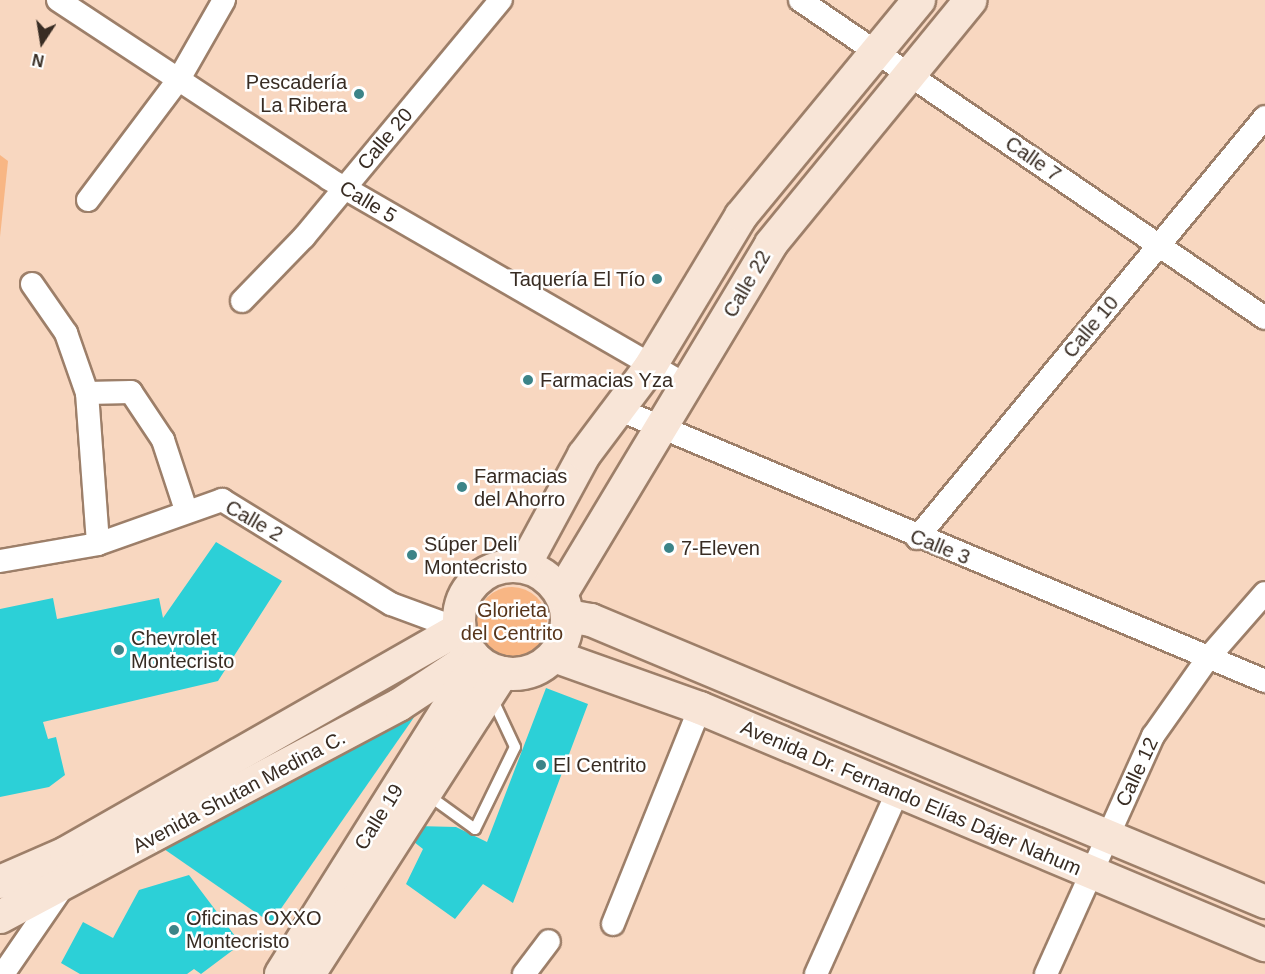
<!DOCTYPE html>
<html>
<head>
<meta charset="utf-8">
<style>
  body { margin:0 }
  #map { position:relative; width:1265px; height:974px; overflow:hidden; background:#f8d7c0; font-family:Arial,sans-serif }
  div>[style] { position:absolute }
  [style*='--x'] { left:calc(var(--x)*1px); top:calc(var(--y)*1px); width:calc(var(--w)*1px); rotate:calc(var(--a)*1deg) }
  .green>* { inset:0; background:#f8b684 }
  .round { border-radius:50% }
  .building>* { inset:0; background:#2cd0d7 }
  .roads { filter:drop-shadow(2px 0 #9d7f69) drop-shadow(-2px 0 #9d7f69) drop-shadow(0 2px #9d7f69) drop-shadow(0 -2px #9d7f69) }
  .lane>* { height:10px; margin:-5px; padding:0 5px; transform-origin:5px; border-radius:5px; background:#fff }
  .street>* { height:22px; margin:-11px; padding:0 11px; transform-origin:11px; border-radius:11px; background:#fff }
  .secondary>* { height:32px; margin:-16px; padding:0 16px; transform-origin:16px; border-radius:16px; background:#f8e5d7 }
  .secondary>.ring { margin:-16px; padding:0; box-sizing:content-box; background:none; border:32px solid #f8e5d7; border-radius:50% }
  .dots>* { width:16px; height:16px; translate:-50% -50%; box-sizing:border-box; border:3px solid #fff; border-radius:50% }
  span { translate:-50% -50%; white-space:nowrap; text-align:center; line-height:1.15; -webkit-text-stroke:5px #fff; paint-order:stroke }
  .poi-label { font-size:20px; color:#382c23 }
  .right { translate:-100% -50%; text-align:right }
  .left { translate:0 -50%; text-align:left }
  .street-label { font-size:20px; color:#382c23 }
  .park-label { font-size:20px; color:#57351b }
  .north { position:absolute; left:12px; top:12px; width:60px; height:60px; -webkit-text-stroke:4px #fff; paint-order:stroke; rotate:192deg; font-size:16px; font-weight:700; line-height:24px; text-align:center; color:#382c23 }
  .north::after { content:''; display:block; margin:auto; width:21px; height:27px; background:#382c23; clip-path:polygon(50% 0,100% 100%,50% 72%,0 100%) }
</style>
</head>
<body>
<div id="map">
  <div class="green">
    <div style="clip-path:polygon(0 155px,8px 161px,0 237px)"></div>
    <div class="round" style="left:477px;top:587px;width:70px;height:70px"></div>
  </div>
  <div class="building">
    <div style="clip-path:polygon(216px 542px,282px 581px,218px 681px,43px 722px,48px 739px,56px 737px,65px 775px,49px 787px,0 797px,0 609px,53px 598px,57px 619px,159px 598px,163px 618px)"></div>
    <div style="clip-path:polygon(546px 688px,588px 704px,513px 903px,483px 884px,455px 919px,406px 884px,423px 849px,414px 842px,417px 826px,456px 827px,487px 842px)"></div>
    <div style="clip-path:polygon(410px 712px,417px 713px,271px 923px,164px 849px)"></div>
    <div style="clip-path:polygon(189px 875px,241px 944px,201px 974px,194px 969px,187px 974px,80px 974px,61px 963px,83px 922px,113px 938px,139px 890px)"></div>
  </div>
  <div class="roads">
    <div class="lane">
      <div style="--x:428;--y:795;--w:58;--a:35.9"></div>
      <div style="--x:475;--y:829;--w:91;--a:-64"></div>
      <div style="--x:515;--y:747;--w:54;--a:-115.1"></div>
    </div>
    <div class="street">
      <div style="--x:58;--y:0;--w:325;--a:33.4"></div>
      <div style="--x:329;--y:179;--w:414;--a:30"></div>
      <div style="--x:800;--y:0;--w:563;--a:34.37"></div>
      <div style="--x:88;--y:200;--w:151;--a:-53.1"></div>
      <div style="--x:179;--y:79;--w:91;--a:-60.3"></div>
      <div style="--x:32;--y:284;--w:60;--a:55.2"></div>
      <div style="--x:66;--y:333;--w:64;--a:70.7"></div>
      <div style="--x:87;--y:393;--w:151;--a:85.8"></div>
      <div style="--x:242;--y:301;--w:89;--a:-45.9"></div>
      <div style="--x:304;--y:237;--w:308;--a:-50.3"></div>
      <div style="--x:87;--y:393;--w:44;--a:-1.3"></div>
      <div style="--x:131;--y:392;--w:58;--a:56.3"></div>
      <div style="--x:163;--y:440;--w:74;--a:71.8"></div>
      <div style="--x:618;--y:409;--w:702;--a:22.8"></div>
      <div style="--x:917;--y:538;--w:546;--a:-50.42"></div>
      <div style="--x:0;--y:561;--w:99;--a:-9.8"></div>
      <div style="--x:98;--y:544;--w:132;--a:-19.5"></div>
      <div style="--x:222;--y:500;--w:198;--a:31.6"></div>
      <div style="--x:391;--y:604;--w:72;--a:20.2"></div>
      <div style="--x:613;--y:924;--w:233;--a:-68.1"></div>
      <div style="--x:3;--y:974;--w:104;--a:-55.5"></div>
      <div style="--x:524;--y:974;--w:41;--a:-52.9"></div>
      <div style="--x:816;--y:974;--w:201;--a:-65.9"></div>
      <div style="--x:1046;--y:974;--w:261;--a:-65.8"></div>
      <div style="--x:1153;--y:736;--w:95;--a:-54.8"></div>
      <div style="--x:1208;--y:658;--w:86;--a:-48.8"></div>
    </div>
    <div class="secondary">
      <div class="ring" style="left:459px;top:566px;width:76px;height:76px"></div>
      <div style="--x:524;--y:566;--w:126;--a:-61.6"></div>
      <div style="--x:584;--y:455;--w:110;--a:-53.1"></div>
      <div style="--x:650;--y:367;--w:176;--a:-58.9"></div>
      <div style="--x:741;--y:216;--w:280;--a:-50.5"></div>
      <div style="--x:561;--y:594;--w:408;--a:-59"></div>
      <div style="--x:771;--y:244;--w:315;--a:-50.7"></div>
      <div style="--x:568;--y:616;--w:23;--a:10"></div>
      <div style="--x:591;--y:620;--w:731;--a:22.7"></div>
      <div style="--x:554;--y:656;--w:155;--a:19.6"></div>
      <div style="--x:700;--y:708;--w:613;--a:22.76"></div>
      <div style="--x:0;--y:882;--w:72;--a:-23.7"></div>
      <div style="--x:66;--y:853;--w:452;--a:-29.7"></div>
      <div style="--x:0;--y:917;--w:452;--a:-28"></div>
      <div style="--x:399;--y:705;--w:89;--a:-33.5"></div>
      <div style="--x:281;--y:974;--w:369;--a:-57.9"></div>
      <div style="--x:309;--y:974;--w:358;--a:-57.3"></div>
    </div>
  </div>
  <div class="dots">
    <div style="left:359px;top:94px;background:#3c8488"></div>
    <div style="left:657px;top:279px;background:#3c8488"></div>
    <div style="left:528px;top:380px;background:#3c8488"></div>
    <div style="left:462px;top:487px;background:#3c8488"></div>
    <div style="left:669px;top:548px;background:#3c8488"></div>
    <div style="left:412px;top:555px;background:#3c8488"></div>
    <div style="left:119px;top:650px;background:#3c8488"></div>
    <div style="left:541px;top:765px;background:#3c8488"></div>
    <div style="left:174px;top:930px;background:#3c8488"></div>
  </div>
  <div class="poi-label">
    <span class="right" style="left:347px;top:94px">Pescadería<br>La Ribera</span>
    <span class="right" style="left:645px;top:279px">Taquería El Tío</span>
    <span class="left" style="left:540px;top:380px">Farmacias Yza</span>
    <span class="left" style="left:474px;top:488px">Farmacias<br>del Ahorro</span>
    <span class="left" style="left:424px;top:556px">Súper Deli<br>Montecristo</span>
    <span class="left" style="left:681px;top:548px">7-Eleven</span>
    <span class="left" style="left:131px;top:650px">Chevrolet<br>Montecristo</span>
    <span class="left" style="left:553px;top:765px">El Centrito</span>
    <span class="left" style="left:186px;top:930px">Oficinas OXXO<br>Montecristo</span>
  </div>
  <div class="street-label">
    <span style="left:385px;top:139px;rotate:-50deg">Calle 20</span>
    <span style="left:1033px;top:159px;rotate:35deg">Calle 7</span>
    <span style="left:368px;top:202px;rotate:31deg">Calle 5</span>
    <span style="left:747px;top:284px;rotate:-60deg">Calle 22</span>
    <span style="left:1091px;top:327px;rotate:-50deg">Calle 10</span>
    <span style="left:254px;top:521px;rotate:30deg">Calle 2</span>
    <span style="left:940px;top:547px;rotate:22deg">Calle 3</span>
    <span style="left:1137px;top:772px;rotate:-65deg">Calle 12</span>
    <span style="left:239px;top:792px;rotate:-28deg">Avenida Shutan Medina C.</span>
    <span style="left:911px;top:798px;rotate:23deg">Avenida Dr. Fernando Elías Dájer Nahum</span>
    <span style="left:379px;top:817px;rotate:-58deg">Calle 19</span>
  </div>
  <div class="park-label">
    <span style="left:512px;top:622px">Glorieta<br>del Centrito</span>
  </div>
  <div class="north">N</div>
</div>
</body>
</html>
